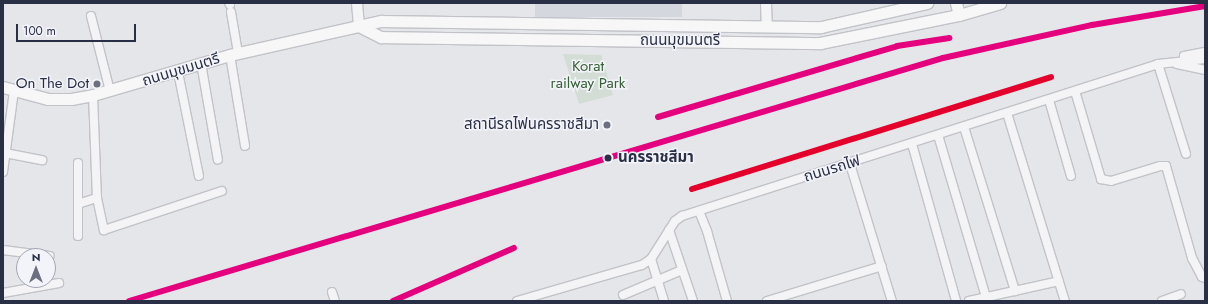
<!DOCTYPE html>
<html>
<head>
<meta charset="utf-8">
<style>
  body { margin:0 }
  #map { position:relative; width:1208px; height:304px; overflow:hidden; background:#e5e6ea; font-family:Jost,"Noto Sans Thai",sans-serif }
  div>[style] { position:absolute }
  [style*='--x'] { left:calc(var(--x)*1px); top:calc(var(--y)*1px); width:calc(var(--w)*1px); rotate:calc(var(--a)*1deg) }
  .built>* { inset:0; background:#d5d7df; transform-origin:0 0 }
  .green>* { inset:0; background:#d3ddd5 }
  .roads { filter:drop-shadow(1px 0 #c2c3c8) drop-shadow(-1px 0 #c2c3c8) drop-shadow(0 1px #c2c3c8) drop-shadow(0 -1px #c2c3c8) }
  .minor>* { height:8px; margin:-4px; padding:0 4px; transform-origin:4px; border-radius:4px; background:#f4f4f6 }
  .tertiary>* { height:10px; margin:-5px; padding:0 5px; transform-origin:5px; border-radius:5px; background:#f4f4f6 }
  .secondary>* { height:11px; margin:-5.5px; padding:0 5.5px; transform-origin:5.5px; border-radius:5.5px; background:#f7f7f8 }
  .rail-1>* { height:6px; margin:-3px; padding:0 3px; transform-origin:3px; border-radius:3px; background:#e5007d }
  .rail-2>* { height:6px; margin:-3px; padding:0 3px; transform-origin:3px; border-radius:3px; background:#e4002b }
  .dots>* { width:11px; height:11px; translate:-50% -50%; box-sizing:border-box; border:2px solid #f3f4f9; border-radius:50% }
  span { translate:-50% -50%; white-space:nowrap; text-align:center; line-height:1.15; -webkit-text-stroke:3px #f3f4f9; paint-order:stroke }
  .street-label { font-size:15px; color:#292f45 }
  .park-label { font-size:15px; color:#376136 }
  .poi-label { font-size:15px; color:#292f45 }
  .right { translate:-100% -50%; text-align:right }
  .stop-label { font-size:15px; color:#292f45; font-weight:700 }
  .left { translate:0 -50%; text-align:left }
  .frame { position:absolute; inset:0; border:4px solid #292f45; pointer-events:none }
  .north { position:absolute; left:16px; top:248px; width:40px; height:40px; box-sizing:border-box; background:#f3f4f9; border:1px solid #a2a5b1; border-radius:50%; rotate:0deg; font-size:11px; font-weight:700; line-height:16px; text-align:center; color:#292f45 }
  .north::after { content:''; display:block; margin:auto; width:14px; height:18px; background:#6b6f7f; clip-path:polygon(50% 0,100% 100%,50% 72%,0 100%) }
  .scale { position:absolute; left:16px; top:24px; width:120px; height:18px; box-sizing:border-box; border:2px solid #292f45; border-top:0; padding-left:5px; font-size:12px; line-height:14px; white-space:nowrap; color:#292f45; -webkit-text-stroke:3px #f3f4f9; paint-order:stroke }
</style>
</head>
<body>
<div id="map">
  <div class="built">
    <div style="left:535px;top:3px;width:147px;height:14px"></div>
  </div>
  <div class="green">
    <div style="clip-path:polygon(563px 54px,601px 55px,613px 95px,579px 104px)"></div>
  </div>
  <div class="roads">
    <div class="minor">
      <div style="--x:229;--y:3;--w:2;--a:63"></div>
      <div style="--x:231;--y:12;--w:42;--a:80.3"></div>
      <div style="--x:91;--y:16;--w:77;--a:75.8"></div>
      <div style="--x:230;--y:55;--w:92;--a:80.6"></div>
      <div style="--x:1184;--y:56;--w:21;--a:-11"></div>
      <div style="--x:201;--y:63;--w:98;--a:80.1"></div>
      <div style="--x:1158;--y:64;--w:94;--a:72.7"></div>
      <div style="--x:1177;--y:64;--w:29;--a:12"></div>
      <div style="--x:178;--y:72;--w:106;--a:78.6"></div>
      <div style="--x:1075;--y:91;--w:92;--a:73.5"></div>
      <div style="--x:1101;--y:179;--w:10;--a:11"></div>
      <div style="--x:1111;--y:181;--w:51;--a:-17"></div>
      <div style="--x:1160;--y:166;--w:6;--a:0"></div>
      <div style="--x:1166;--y:166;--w:96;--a:74.2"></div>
      <div style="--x:1192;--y:258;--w:21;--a:62"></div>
      <div style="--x:1202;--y:277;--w:3;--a:18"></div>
      <div style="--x:93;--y:95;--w:103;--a:87.8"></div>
      <div style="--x:97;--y:198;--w:33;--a:78"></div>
      <div style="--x:104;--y:230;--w:124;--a:-18.3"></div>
      <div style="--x:1049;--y:100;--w:79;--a:73.9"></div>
      <div style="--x:1007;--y:113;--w:197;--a:72.9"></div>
      <div style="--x:964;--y:127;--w:172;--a:72.7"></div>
      <div style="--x:938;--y:135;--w:169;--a:73.5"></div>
      <div style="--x:912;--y:144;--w:163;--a:74.3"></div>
      <div style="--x:5;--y:153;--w:38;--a:11"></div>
      <div style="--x:850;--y:164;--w:143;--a:73"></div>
      <div style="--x:3;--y:172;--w:82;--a:-82.3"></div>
      <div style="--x:78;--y:204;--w:20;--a:-18"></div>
      <div style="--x:699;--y:211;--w:22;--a:68"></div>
      <div style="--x:707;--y:231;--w:73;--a:74.1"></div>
      <div style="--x:669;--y:230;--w:75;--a:71.3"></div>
      <div style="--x:78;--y:236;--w:73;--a:-90"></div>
      <div style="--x:3;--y:250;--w:47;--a:7.3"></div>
      <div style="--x:651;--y:259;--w:44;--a:72.8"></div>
      <div style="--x:332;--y:292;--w:9;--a:72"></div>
      <div style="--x:3;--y:293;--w:57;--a:-10.1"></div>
      <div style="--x:623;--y:295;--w:64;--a:-23"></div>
      <div style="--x:517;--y:301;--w:130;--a:-16.1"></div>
      <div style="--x:642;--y:265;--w:11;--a:-34"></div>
      <div style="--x:651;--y:259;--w:45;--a:-57.7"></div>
      <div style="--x:675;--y:221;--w:9;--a:-36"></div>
      <div style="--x:682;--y:216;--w:500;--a:-17.7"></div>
      <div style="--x:1158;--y:64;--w:47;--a:-6.1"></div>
      <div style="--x:767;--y:301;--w:120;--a:-16.9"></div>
      <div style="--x:969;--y:301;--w:92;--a:-12.5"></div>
      <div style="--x:1162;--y:301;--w:20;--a:-20"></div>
    </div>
    <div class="tertiary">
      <div style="--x:357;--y:3;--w:23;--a:85"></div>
      <div style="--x:766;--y:3;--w:23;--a:88"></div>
    </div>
    <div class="secondary">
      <div style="--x:956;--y:3;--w:12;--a:76"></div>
      <div style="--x:359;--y:26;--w:25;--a:27"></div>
      <div style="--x:381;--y:37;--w:439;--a:0.8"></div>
      <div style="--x:820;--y:43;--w:142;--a:-11.4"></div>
      <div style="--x:959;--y:15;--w:43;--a:-16.3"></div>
      <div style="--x:3;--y:87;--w:47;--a:14.9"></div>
      <div style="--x:48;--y:99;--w:23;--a:0"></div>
      <div style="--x:71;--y:99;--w:22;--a:-10"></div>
      <div style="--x:93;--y:95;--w:143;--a:-16.3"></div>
      <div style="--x:230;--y:55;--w:155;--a:-12.7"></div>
      <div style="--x:381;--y:21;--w:440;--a:0.8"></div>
      <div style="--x:821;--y:27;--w:109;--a:-12.8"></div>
    </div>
  </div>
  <div class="rail-1">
    <div style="--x:658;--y:117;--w:249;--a:-16.5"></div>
    <div style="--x:897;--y:46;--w:53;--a:-8.7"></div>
    <div style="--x:129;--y:301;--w:849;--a:-16.62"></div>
    <div style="--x:943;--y:58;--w:153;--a:-12.5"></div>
    <div style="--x:1092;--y:25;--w:115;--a:-9.5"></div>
    <div style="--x:393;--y:301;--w:132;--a:-23.7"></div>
  </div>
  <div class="rail-2">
    <div style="--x:692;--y:189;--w:376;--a:-17.3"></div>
  </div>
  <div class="dots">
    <div style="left:97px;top:84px;background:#6b6f7f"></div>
    <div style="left:607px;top:125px;background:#6b6f7f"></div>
    <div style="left:608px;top:158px;background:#292f45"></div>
  </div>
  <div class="street-label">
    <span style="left:680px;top:41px">ถนนมุขมนตรี</span>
    <span style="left:181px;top:70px;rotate:-17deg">ถนนมุขมนตรี</span>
    <span style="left:832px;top:169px;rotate:-17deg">ถนนรถไฟ</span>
  </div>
  <div class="park-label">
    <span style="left:588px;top:75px">Korat<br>railway Park</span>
  </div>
  <div class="poi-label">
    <span class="right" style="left:89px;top:84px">On The Dot</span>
    <span class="right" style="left:599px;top:125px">สถานีรถไฟนครราชสีมา</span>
  </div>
  <div class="stop-label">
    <span class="left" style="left:618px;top:158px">นครราชสีมา</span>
  </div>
  <div class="frame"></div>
  <div class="north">N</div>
  <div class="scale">100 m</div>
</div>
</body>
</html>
